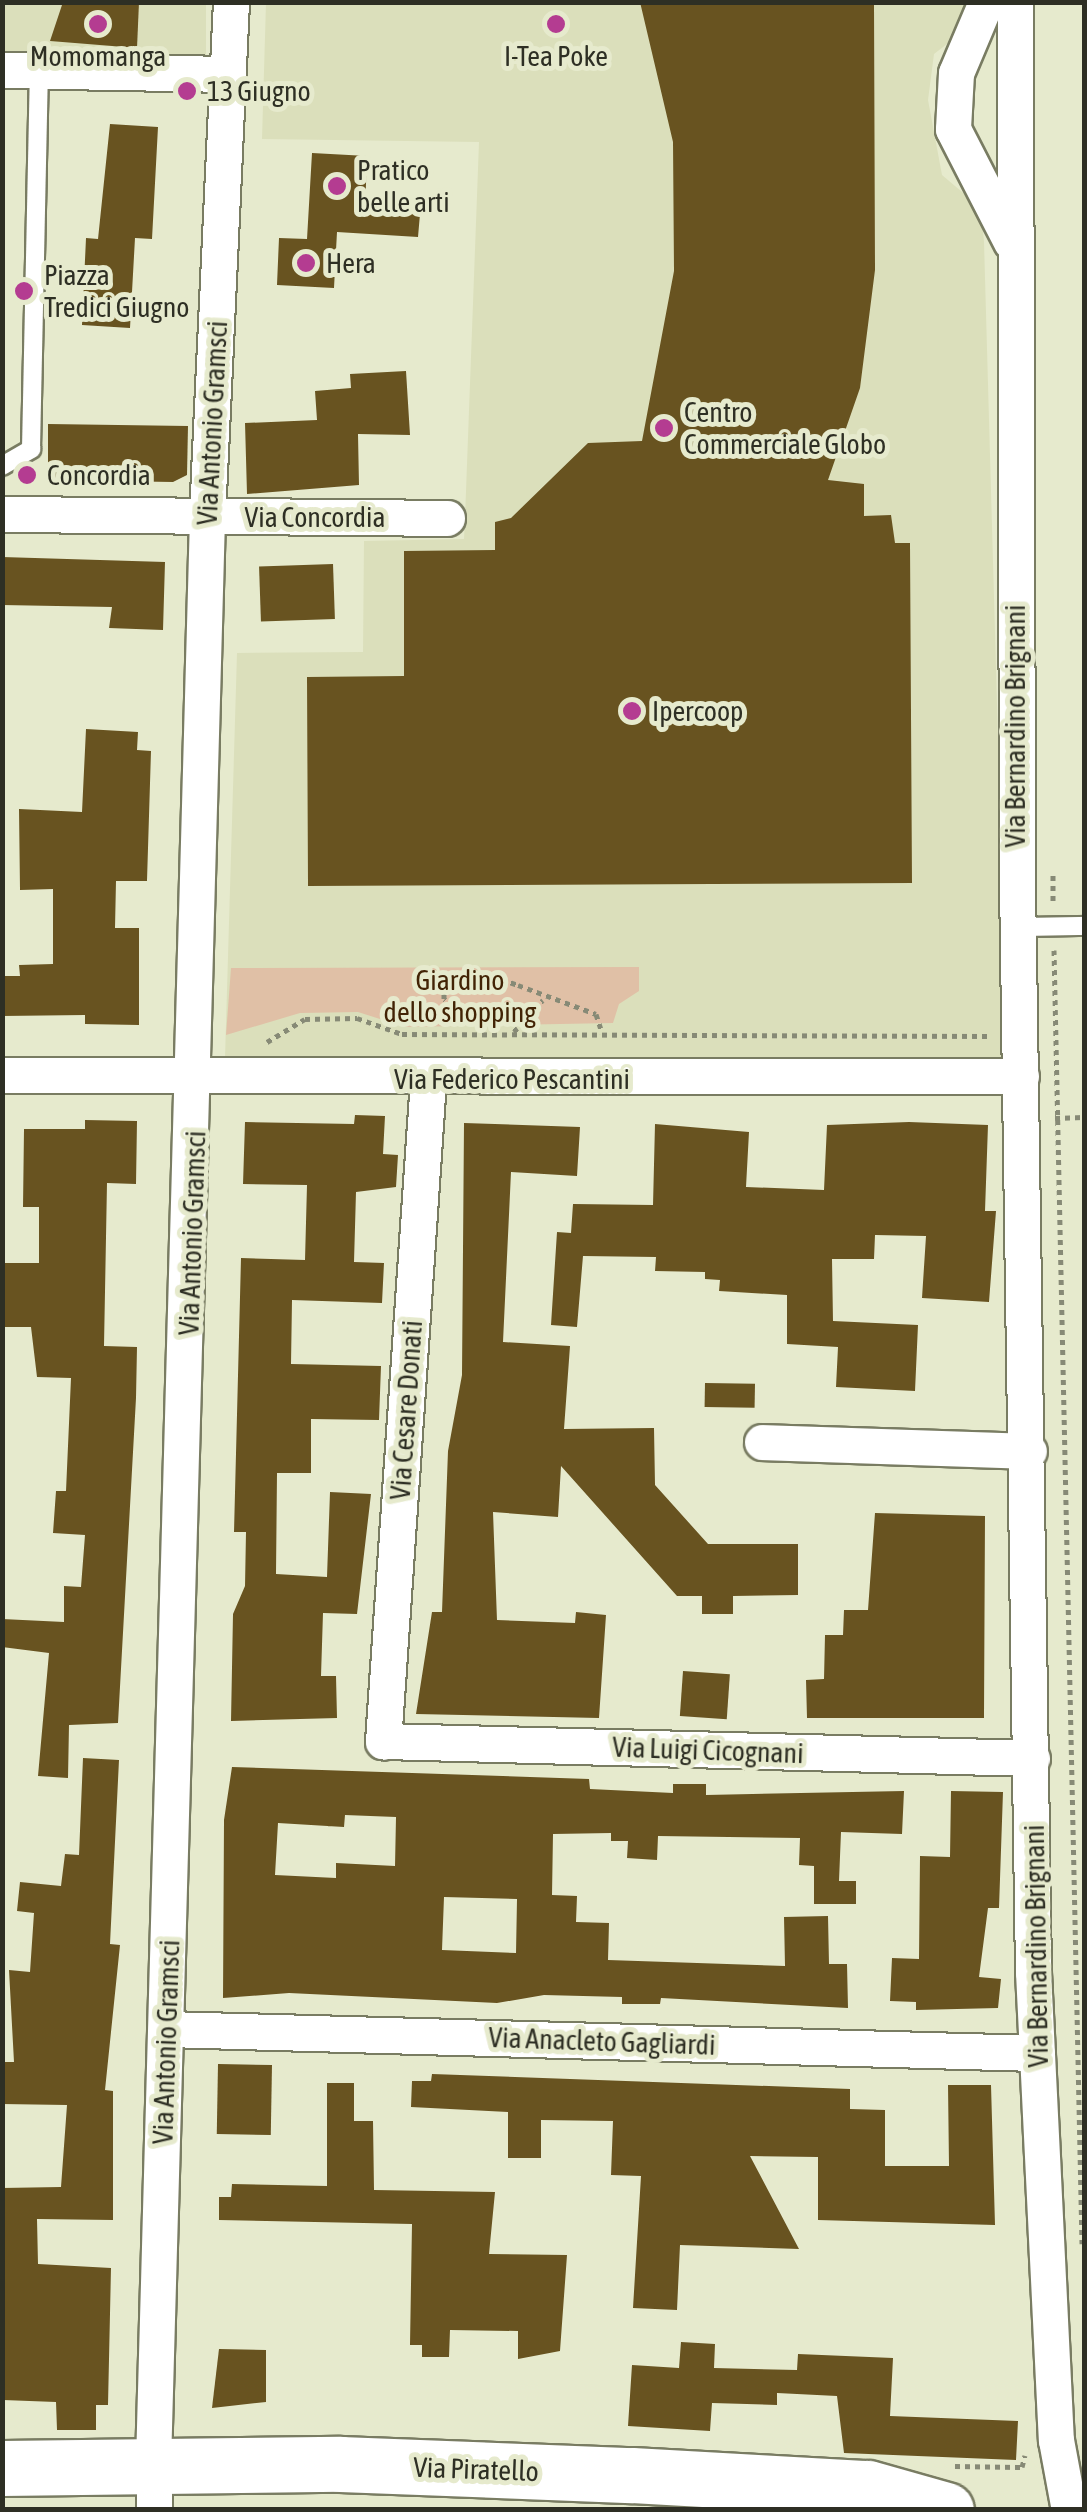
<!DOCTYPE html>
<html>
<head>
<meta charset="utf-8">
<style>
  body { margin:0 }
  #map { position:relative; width:1087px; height:2512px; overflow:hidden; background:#e6eacd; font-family:"Asap Condensed",sans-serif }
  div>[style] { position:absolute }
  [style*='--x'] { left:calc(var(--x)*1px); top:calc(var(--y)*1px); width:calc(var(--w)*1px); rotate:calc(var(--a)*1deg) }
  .built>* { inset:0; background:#dbdfbb; transform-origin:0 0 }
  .green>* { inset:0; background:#e0c0a6 }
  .building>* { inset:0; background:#685320; transform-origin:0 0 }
  .path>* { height:5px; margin-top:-2.5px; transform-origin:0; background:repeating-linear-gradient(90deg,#878a76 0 5px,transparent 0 10px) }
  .roads { filter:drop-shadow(2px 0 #797c62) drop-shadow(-2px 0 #797c62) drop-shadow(0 2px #797c62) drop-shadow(0 -2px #797c62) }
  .lane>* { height:18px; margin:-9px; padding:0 9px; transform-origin:9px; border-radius:9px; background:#fff }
  .street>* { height:35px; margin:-17.5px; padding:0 17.5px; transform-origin:17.5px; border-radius:17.5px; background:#fff }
  .primary>* { height:55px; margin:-27.5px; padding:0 27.5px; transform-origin:27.5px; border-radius:27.5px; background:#fff }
  .dots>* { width:28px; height:28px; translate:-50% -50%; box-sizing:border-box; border:5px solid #e6eacd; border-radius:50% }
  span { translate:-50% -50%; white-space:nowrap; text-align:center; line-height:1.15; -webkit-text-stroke:10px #e6eacd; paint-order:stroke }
  .poi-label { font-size:28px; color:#2e2f24 }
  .left { translate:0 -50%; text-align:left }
  .street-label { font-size:28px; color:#2e2f24 }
  .park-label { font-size:28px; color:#422305 }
  .frame { position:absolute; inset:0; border:5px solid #2e2f24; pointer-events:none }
</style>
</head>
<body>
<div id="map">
  <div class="built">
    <div style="left:3px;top:3px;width:203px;height:53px"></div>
    <div style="clip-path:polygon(266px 3px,974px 3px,956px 37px,934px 54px,928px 100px,942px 175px,981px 208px,984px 242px,1007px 1059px,225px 1058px,237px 653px,363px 652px,364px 541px,464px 539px,465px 518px,479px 142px,262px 139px)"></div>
  </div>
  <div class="green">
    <div style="clip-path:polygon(639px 967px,639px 991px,619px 1004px,613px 1023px,405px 1027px,358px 1012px,300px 1013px,226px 1035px,231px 968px)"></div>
  </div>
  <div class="building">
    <div style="clip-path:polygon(63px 2px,139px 2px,137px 48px,50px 41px)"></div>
    <div style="clip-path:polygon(640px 2px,874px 2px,875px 270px,860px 388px,828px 480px,864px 484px,864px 516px,891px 515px,895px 543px,910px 543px,912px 883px,308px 886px,307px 677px,404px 676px,404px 551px,495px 550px,495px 522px,511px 518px,588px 443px,642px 441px,674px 271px,673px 142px)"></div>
    <div style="clip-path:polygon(110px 124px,158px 127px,152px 239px,135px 238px,130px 328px,82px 325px,86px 238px,98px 239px)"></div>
    <div style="clip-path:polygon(312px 153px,367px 156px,365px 211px,420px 214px,418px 237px,337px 232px,334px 288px,277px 285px,279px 238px,307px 239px)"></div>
    <div style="clip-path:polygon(406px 371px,410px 435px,358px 434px,359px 485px,247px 494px,245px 423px,317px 420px,315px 391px,351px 388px,350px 374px)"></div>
    <div style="clip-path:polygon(48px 424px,188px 426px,187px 475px,173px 482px,48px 480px)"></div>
    <div style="clip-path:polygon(2px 557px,165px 562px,163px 630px,109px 628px,112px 607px,2px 605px)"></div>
    <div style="left:333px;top:564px;width:55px;height:74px;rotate:88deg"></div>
    <div style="clip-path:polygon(86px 729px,138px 732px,137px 750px,151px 751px,147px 881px,116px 881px,115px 928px,139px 928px,139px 1025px,85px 1024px,85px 1015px,2px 1016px,2px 976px,20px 976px,19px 965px,53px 964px,53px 889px,20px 890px,19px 809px,82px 812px)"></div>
    <div style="clip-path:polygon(355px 1115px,385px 1116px,383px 1154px,398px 1155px,396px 1187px,356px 1192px,354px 1262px,384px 1263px,382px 1303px,292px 1300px,291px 1364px,381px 1366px,379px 1420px,311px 1419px,311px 1473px,277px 1473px,276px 1574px,327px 1577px,330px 1492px,371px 1494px,357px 1614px,323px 1613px,321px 1676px,336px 1676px,337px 1718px,231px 1721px,233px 1614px,245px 1586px,246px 1532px,234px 1532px,241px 1258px,305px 1260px,307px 1185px,243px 1184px,245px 1122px,354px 1124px)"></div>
    <div style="clip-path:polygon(85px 1120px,137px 1121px,136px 1184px,107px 1183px,104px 1346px,137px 1347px,136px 1398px,118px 1723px,69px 1725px,68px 1778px,38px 1776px,49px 1653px,2px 1647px,2px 1619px,64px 1622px,64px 1586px,81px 1587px,85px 1535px,53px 1533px,56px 1491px,66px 1491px,71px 1378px,37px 1377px,31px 1327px,2px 1327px,2px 1263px,39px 1263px,39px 1207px,23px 1207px,24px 1129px,85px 1129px)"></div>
    <div style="clip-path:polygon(909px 1122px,988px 1125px,985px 1211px,996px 1211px,989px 1302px,922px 1298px,926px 1236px,875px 1235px,874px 1259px,832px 1259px,833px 1321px,918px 1325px,915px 1391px,836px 1387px,838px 1347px,787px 1344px,787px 1295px,719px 1291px,720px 1280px,705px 1279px,705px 1272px,655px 1271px,656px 1257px,583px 1256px,577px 1327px,551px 1325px,557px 1232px,571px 1233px,573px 1204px,653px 1205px,655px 1124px,749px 1132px,746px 1187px,824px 1190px,827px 1125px)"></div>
    <div style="clip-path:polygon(464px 1123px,580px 1127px,577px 1176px,511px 1172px,503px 1342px,570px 1346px,564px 1429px,654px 1428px,655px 1485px,708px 1544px,798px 1544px,798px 1595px,733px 1596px,733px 1614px,702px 1614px,702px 1596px,677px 1596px,561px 1466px,558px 1517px,493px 1512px,497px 1620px,575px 1623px,576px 1612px,606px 1615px,599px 1718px,416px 1714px,432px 1612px,442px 1612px,448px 1451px,462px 1375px)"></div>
    <div style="left:705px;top:1383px;width:50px;height:24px;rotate:1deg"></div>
    <div style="clip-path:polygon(875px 1513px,985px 1516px,984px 1718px,807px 1718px,806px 1680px,824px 1679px,825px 1635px,843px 1635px,844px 1610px,868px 1610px)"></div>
    <div style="left:683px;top:1671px;width:47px;height:45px;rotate:4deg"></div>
    <div style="clip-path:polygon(83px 1758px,119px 1760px,110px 1944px,120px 1945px,105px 2090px,113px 2091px,113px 2220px,37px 2219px,38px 2264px,111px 2268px,108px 2405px,96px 2405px,96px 2430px,57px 2430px,56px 2402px,3px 2400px,2px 2188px,61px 2187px,67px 2105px,2px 2104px,2px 2062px,14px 2062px,9px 1970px,30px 1972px,34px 1913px,17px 1911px,20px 1882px,61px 1886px,65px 1854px,79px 1855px)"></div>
    <div style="clip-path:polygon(evenodd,232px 1767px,589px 1779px,590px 1789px,673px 1793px,673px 1784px,706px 1784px,706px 1795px,904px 1791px,902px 1834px,841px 1832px,839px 1881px,856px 1881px,856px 1904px,814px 1904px,814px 1866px,799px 1865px,800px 1838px,658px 1836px,657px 1860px,627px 1858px,628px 1841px,611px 1841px,611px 1833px,553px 1834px,552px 1895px,577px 1896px,576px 1922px,609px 1923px,608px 1960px,785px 1966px,784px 1917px,828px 1916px,829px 1964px,847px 1964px,848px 2008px,661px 1998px,660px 2004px,622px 2004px,622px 1997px,544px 1995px,497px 2003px,289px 1993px,223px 1998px,224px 1820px,232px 1767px,345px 1815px,396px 1817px,395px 1866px,336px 1863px,336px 1878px,275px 1875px,278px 1823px,344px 1827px,345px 1815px,232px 1767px,444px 1897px,517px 1899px,516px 1953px,442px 1950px,444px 1897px)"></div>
    <div style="clip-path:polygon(951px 1791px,1003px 1792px,999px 1908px,988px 1908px,979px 1977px,1001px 1979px,998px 2008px,916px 2010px,916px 2002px,890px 2001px,892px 1958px,919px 1959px,920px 1856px,950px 1857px)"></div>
    <div style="left:218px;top:2064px;width:54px;height:70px;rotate:1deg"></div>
    <div style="clip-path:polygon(432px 2074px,850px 2089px,850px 2109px,885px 2110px,885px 2166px,949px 2166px,948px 2085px,991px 2085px,995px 2225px,818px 2220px,818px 2157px,750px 2156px,799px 2249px,680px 2245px,677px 2310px,633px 2308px,641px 2176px,611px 2175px,613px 2121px,541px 2120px,541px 2158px,508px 2158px,508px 2112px,411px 2107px,412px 2081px,431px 2081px)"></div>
    <div style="clip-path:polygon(327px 2083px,354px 2083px,354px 2121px,373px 2121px,374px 2190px,495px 2192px,489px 2254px,567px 2255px,560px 2351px,518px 2359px,518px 2331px,450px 2330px,449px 2357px,422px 2357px,422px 2345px,410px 2345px,412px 2224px,219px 2220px,219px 2197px,231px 2197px,232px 2184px,327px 2186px)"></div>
    <div style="clip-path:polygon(681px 2342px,715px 2344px,714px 2368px,797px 2370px,798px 2354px,893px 2358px,890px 2416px,1018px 2421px,1016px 2460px,844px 2453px,837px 2396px,777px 2393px,777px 2405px,712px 2403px,710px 2431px,628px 2426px,632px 2365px,679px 2368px)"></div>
    <div style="clip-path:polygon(219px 2349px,266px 2350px,266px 2402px,212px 2408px)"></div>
  </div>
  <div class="path">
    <div style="--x:1053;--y:875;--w:29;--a:90"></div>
    <div style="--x:1054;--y:950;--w:1294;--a:88.76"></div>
    <div style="--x:517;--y:1019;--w:32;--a:-36"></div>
    <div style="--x:517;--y:1032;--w:29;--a:-124"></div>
    <div style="--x:501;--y:1008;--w:48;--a:-177.6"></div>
    <div style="--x:453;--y:1006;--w:11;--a:-142"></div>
    <div style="--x:444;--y:999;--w:19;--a:-90"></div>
    <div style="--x:444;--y:980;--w:48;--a:-4.8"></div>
    <div style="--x:492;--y:976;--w:28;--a:19"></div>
    <div style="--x:518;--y:985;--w:83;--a:20.4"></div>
    <div style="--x:596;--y:1014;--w:20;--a:72"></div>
    <div style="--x:267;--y:1042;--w:44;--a:-31.2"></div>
    <div style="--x:305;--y:1019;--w:52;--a:-1.1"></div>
    <div style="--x:357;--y:1018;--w:48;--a:19.6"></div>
    <div style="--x:402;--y:1034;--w:585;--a:0.2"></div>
    <div style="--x:1055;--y:1118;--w:29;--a:-2"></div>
    <div style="--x:955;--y:2466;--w:67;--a:0.9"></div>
    <div style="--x:1022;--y:2467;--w:12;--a:-76"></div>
  </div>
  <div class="roads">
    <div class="lane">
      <div style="--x:2;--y:466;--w:34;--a:-30"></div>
      <div style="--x:31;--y:449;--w:379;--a:-88.8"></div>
      <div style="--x:1018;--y:927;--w:66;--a:-0.9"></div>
    </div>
    <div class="street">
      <div style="--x:986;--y:2;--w:77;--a:112.9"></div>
      <div style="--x:956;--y:73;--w:56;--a:93.1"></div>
      <div style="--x:953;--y:129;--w:127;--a:62.8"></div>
      <div style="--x:1015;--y:2;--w:879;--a:89.87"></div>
      <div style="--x:1017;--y:881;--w:1091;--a:89.16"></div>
      <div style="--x:1033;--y:1972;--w:469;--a:87.2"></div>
      <div style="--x:1056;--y:2440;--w:71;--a:79.5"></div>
      <div style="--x:2;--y:70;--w:226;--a:1"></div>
      <div style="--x:2;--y:514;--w:445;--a:0.5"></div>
      <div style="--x:2;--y:1075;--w:1019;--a:0.06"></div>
      <div style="--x:428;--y:1080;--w:663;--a:93.89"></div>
      <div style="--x:383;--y:1741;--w:649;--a:1.5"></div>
      <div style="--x:762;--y:1442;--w:267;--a:1.9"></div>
      <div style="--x:166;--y:2029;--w:871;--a:1.58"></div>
      <div style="--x:153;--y:2463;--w:1948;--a:-88.41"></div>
      <div style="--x:207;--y:516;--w:515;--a:-87.33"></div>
      <div style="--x:154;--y:2494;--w:16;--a:90"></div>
    </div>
    <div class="primary">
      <div style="--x:2;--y:2468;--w:338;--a:-0.7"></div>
      <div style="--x:340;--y:2464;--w:292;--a:2.2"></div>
      <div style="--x:632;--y:2475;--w:236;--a:3.2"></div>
      <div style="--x:868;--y:2488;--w:81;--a:15.8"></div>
    </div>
  </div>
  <div class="dots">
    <div style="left:98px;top:24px;background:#b43c91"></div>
    <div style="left:556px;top:24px;background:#b43c91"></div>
    <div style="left:187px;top:91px;background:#b43c91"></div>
    <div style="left:337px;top:186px;background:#b43c91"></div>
    <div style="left:306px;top:263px;background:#b43c91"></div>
    <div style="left:24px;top:291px;background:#b43c91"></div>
    <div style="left:664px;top:428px;background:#b43c91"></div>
    <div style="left:27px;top:475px;background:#b43c91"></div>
    <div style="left:632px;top:711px;background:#b43c91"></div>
  </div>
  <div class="poi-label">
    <span style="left:98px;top:56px">Momomanga</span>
    <span style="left:556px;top:56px">I-Tea Poke</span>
    <span class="left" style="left:207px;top:91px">13 Giugno</span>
    <span class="left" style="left:357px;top:186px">Pratico<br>belle arti</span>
    <span class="left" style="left:326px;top:263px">Hera</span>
    <span class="left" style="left:44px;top:291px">Piazza<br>Tredici Giugno</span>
    <span class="left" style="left:684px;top:428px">Centro<br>Commerciale Globo</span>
    <span class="left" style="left:47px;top:475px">Concordia</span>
    <span class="left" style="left:652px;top:711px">Ipercoop</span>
  </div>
  <div class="street-label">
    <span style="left:212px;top:423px;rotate:-87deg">Via Antonio Gramsci</span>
    <span style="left:315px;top:517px">Via Concordia</span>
    <span style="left:1015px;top:726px;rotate:-90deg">Via Bernardino Brignani</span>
    <span style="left:512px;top:1079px">Via Federico Pescantini</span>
    <span style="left:192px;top:1233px;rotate:-88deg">Via Antonio Gramsci</span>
    <span style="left:406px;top:1410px;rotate:-86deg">Via Cesare Donati</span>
    <span style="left:708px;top:1750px;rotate:2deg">Via Luigi Cicognani</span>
    <span style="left:1036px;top:1946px;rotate:-91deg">Via Bernardino Brignani</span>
    <span style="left:602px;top:2041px;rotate:2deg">Via Anacleto Gagliardi</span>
    <span style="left:166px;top:2042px;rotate:-88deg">Via Antonio Gramsci</span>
    <span style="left:476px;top:2469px;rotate:2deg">Via Piratello</span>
  </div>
  <div class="park-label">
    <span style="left:460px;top:996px">Giardino<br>dello shopping</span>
  </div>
  <div class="frame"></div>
</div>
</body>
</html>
